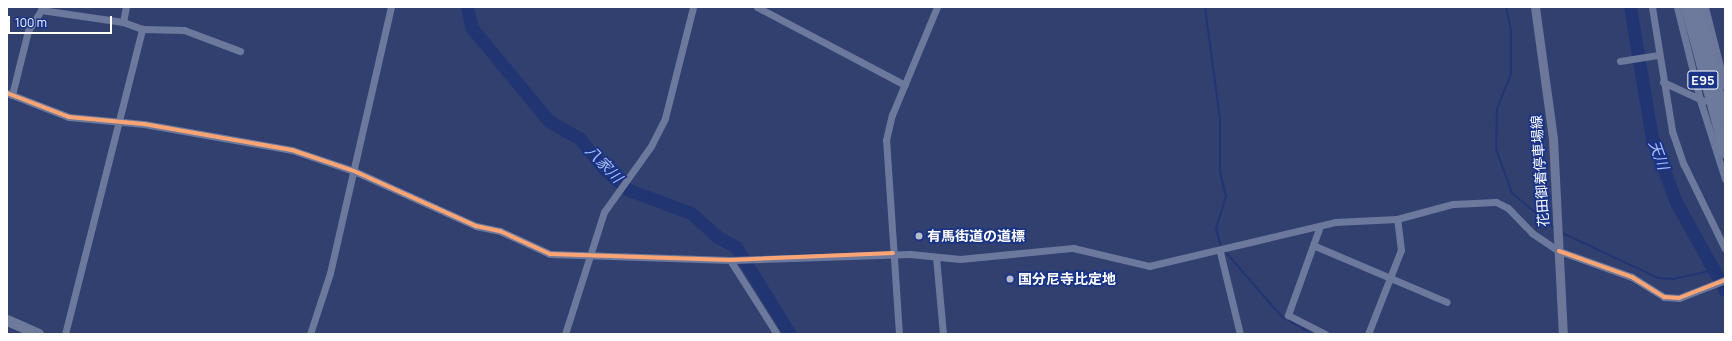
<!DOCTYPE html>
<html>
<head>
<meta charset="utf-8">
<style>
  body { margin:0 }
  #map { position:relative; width:1732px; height:341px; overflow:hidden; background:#31406f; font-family:Manrope,"Noto Sans JP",sans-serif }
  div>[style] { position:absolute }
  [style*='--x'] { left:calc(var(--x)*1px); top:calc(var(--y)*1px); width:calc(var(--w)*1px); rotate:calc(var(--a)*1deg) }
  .stream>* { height:2px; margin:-1px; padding:0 1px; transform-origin:1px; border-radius:1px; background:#223573 }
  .river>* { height:13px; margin:-6.5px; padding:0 6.5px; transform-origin:6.5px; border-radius:6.5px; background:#223573 }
  .minor>* { height:7px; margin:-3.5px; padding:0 3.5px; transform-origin:3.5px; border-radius:3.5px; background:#6d799c }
  .major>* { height:9px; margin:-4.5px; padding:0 4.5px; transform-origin:4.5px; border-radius:4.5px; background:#6c779a }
  .highway>* { height:11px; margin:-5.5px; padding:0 5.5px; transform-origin:5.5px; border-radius:5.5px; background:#6e7a9b }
  .highway-bridge>* { height:11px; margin:-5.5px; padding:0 5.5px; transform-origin:5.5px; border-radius:5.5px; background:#6e7a9b }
  .cycleway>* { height:4px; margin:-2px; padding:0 2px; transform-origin:2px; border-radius:2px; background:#fda474 }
  .dots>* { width:11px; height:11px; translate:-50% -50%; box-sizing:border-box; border:2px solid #183388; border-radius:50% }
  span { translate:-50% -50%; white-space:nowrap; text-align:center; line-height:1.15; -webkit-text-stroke:3.5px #183388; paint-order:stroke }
  .shield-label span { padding:1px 3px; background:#183388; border:1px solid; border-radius:3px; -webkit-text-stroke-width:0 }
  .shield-label { font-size:13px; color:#fff; font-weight:700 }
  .street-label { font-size:14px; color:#fff }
  .poi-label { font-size:14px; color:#fff; font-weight:700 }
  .left { translate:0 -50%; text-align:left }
  .water-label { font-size:15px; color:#acbff5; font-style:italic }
  .frame { position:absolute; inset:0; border:8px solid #fff; pointer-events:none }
  .scale { position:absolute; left:8px; top:16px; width:104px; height:18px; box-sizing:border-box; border:2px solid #fff; border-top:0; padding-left:5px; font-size:12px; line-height:14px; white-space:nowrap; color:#fff; -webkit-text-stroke:3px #183388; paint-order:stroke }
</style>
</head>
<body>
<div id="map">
  <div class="stream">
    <div style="--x:1205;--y:7;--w:114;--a:82.4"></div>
    <div style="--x:1220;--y:120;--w:52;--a:90"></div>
    <div style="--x:1220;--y:172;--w:25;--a:76"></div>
    <div style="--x:1226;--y:196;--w:34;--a:107"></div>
    <div style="--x:1216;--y:229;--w:19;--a:74"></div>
    <div style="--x:1506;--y:7;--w:25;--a:78"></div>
    <div style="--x:1511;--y:31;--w:43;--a:90"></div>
    <div style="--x:1511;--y:74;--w:38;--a:112"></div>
    <div style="--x:1497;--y:109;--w:40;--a:91.4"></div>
    <div style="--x:1496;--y:149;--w:47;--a:70"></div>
    <div style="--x:1512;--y:193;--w:56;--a:39.9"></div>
    <div style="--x:1560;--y:232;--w:108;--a:25.1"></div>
    <div style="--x:1658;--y:278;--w:15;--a:4"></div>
    <div style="--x:1673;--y:279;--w:42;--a:-12.4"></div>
    <div style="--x:1224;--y:250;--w:87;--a:49.2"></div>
    <div style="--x:1281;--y:316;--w:36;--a:30"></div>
  </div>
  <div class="river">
    <div style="--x:467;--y:7;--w:22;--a:77"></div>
    <div style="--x:472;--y:28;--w:121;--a:50.4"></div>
    <div style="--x:549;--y:121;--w:36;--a:30"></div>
    <div style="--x:580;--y:139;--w:38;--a:51"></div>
    <div style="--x:604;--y:169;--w:33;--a:40"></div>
    <div style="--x:629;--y:190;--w:66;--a:20.4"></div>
    <div style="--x:691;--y:213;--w:36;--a:42"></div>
    <div style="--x:718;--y:237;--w:21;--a:29"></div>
    <div style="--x:736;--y:247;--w:102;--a:58.2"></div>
    <div style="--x:1630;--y:7;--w:133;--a:80.5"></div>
    <div style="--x:1652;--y:138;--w:68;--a:69.4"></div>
    <div style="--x:1676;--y:202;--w:101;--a:60.9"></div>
  </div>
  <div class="minor">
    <div style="--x:757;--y:7;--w:167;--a:27.8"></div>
    <div style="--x:1652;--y:7;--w:126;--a:80.8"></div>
    <div style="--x:1672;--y:131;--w:36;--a:71"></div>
    <div style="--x:1684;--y:165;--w:93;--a:64"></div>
    <div style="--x:1677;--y:7;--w:96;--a:76.1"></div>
    <div style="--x:1700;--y:100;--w:83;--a:72.4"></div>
    <div style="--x:1705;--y:7;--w:81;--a:75.8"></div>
    <div style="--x:123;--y:22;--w:15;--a:-79"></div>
    <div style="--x:1620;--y:61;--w:39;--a:-9"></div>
    <div style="--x:1663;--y:82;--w:45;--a:24.9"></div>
    <div style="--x:7;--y:93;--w:66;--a:21.2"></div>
    <div style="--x:69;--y:117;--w:75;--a:5.3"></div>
    <div style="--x:144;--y:124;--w:150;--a:10"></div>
    <div style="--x:292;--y:150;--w:65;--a:18.7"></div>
    <div style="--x:354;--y:171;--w:134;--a:24.3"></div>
    <div style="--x:476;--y:226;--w:25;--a:12"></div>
    <div style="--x:500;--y:231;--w:55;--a:24.7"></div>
    <div style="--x:550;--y:254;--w:180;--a:1.9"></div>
    <div style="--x:730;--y:260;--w:180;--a:-1.9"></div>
    <div style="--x:910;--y:254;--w:50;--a:5.7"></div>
    <div style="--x:960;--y:259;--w:114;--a:-5.6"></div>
    <div style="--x:1073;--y:248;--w:78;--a:13.3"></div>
    <div style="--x:1149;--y:266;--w:191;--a:-13.3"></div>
    <div style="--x:1335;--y:222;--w:62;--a:-2.8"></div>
    <div style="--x:1397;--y:219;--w:58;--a:-15"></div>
    <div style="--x:1453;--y:204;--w:43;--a:-2.7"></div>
    <div style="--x:1496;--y:202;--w:13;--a:27"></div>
    <div style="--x:1508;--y:208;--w:35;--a:46"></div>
    <div style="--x:1532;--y:233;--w:32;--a:34"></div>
    <div style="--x:1559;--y:251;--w:77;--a:19.6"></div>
    <div style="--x:1632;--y:277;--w:38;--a:32"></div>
    <div style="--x:1664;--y:297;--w:15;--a:4"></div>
    <div style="--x:1679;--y:298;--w:49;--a:-21.4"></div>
    <div style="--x:12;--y:95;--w:66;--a:-76"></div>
    <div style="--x:28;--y:31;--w:25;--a:-58"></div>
    <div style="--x:41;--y:10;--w:83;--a:8.3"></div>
    <div style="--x:123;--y:22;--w:20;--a:20"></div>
    <div style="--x:142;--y:29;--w:42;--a:1.4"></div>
    <div style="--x:184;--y:30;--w:60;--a:20.6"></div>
    <div style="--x:1320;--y:226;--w:95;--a:109.8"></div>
    <div style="--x:1288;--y:315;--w:42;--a:27.2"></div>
    <div style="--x:1315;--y:246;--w:143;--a:23"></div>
    <div style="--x:1220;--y:252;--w:84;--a:76.3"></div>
    <div style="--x:936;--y:257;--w:77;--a:84.8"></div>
    <div style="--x:730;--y:260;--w:88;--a:57.6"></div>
    <div style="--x:65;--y:334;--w:315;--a:-75.8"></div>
    <div style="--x:310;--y:334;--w:64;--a:-71.8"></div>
    <div style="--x:330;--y:273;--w:273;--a:-77.1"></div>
    <div style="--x:565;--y:334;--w:128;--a:-72.3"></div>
    <div style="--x:604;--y:212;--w:81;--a:-54.5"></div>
    <div style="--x:651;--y:146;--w:31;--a:-63"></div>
    <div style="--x:665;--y:118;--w:114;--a:-75.8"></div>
    <div style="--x:899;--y:334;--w:194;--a:-93.8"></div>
    <div style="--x:886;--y:140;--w:26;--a:-77"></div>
    <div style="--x:892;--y:115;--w:117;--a:-67.4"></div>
    <div style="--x:1368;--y:334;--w:90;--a:-68.6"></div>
    <div style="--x:1401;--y:250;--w:31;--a:-97"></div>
  </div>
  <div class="major">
    <div style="--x:1535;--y:7;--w:133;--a:82.2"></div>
    <div style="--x:1553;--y:139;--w:195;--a:87.1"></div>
  </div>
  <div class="highway">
    <div style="--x:7;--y:320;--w:34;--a:24"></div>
  </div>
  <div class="highway-bridge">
    <div style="--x:1686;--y:7;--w:151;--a:75"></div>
    <div style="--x:1697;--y:7;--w:116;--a:76.1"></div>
  </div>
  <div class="cycleway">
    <div style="--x:7;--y:93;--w:66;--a:21.2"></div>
    <div style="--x:69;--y:117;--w:75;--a:5.3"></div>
    <div style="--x:144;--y:124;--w:150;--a:10"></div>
    <div style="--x:292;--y:150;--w:65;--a:18.7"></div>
    <div style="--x:354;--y:171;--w:134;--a:24.3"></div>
    <div style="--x:476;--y:226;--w:25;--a:12"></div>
    <div style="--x:500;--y:231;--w:55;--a:24.7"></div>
    <div style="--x:550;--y:254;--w:180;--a:1.9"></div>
    <div style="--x:730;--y:260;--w:163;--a:-2.5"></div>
    <div style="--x:1559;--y:251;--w:77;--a:19.6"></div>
    <div style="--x:1632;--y:277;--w:38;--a:32"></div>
    <div style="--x:1664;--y:297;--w:15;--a:4"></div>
    <div style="--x:1679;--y:298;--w:49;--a:-21.4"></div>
  </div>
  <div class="dots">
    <div style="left:919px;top:236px;background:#b7bccd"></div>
    <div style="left:1010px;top:279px;background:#b7bccd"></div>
  </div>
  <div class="shield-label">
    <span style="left:1703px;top:80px">E95</span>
  </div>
  <div class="street-label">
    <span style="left:1540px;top:171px;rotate:-94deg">花田御着停車場線</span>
  </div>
  <div class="poi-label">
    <span class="left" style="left:927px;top:236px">有馬街道の道標</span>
    <span class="left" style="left:1018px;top:279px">国分尼寺比定地</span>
  </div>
  <div class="water-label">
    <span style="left:1659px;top:155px;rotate:70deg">天川</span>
    <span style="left:604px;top:164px;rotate:46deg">八家川</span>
  </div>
  <div class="frame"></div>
  <div class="scale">100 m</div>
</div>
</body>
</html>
